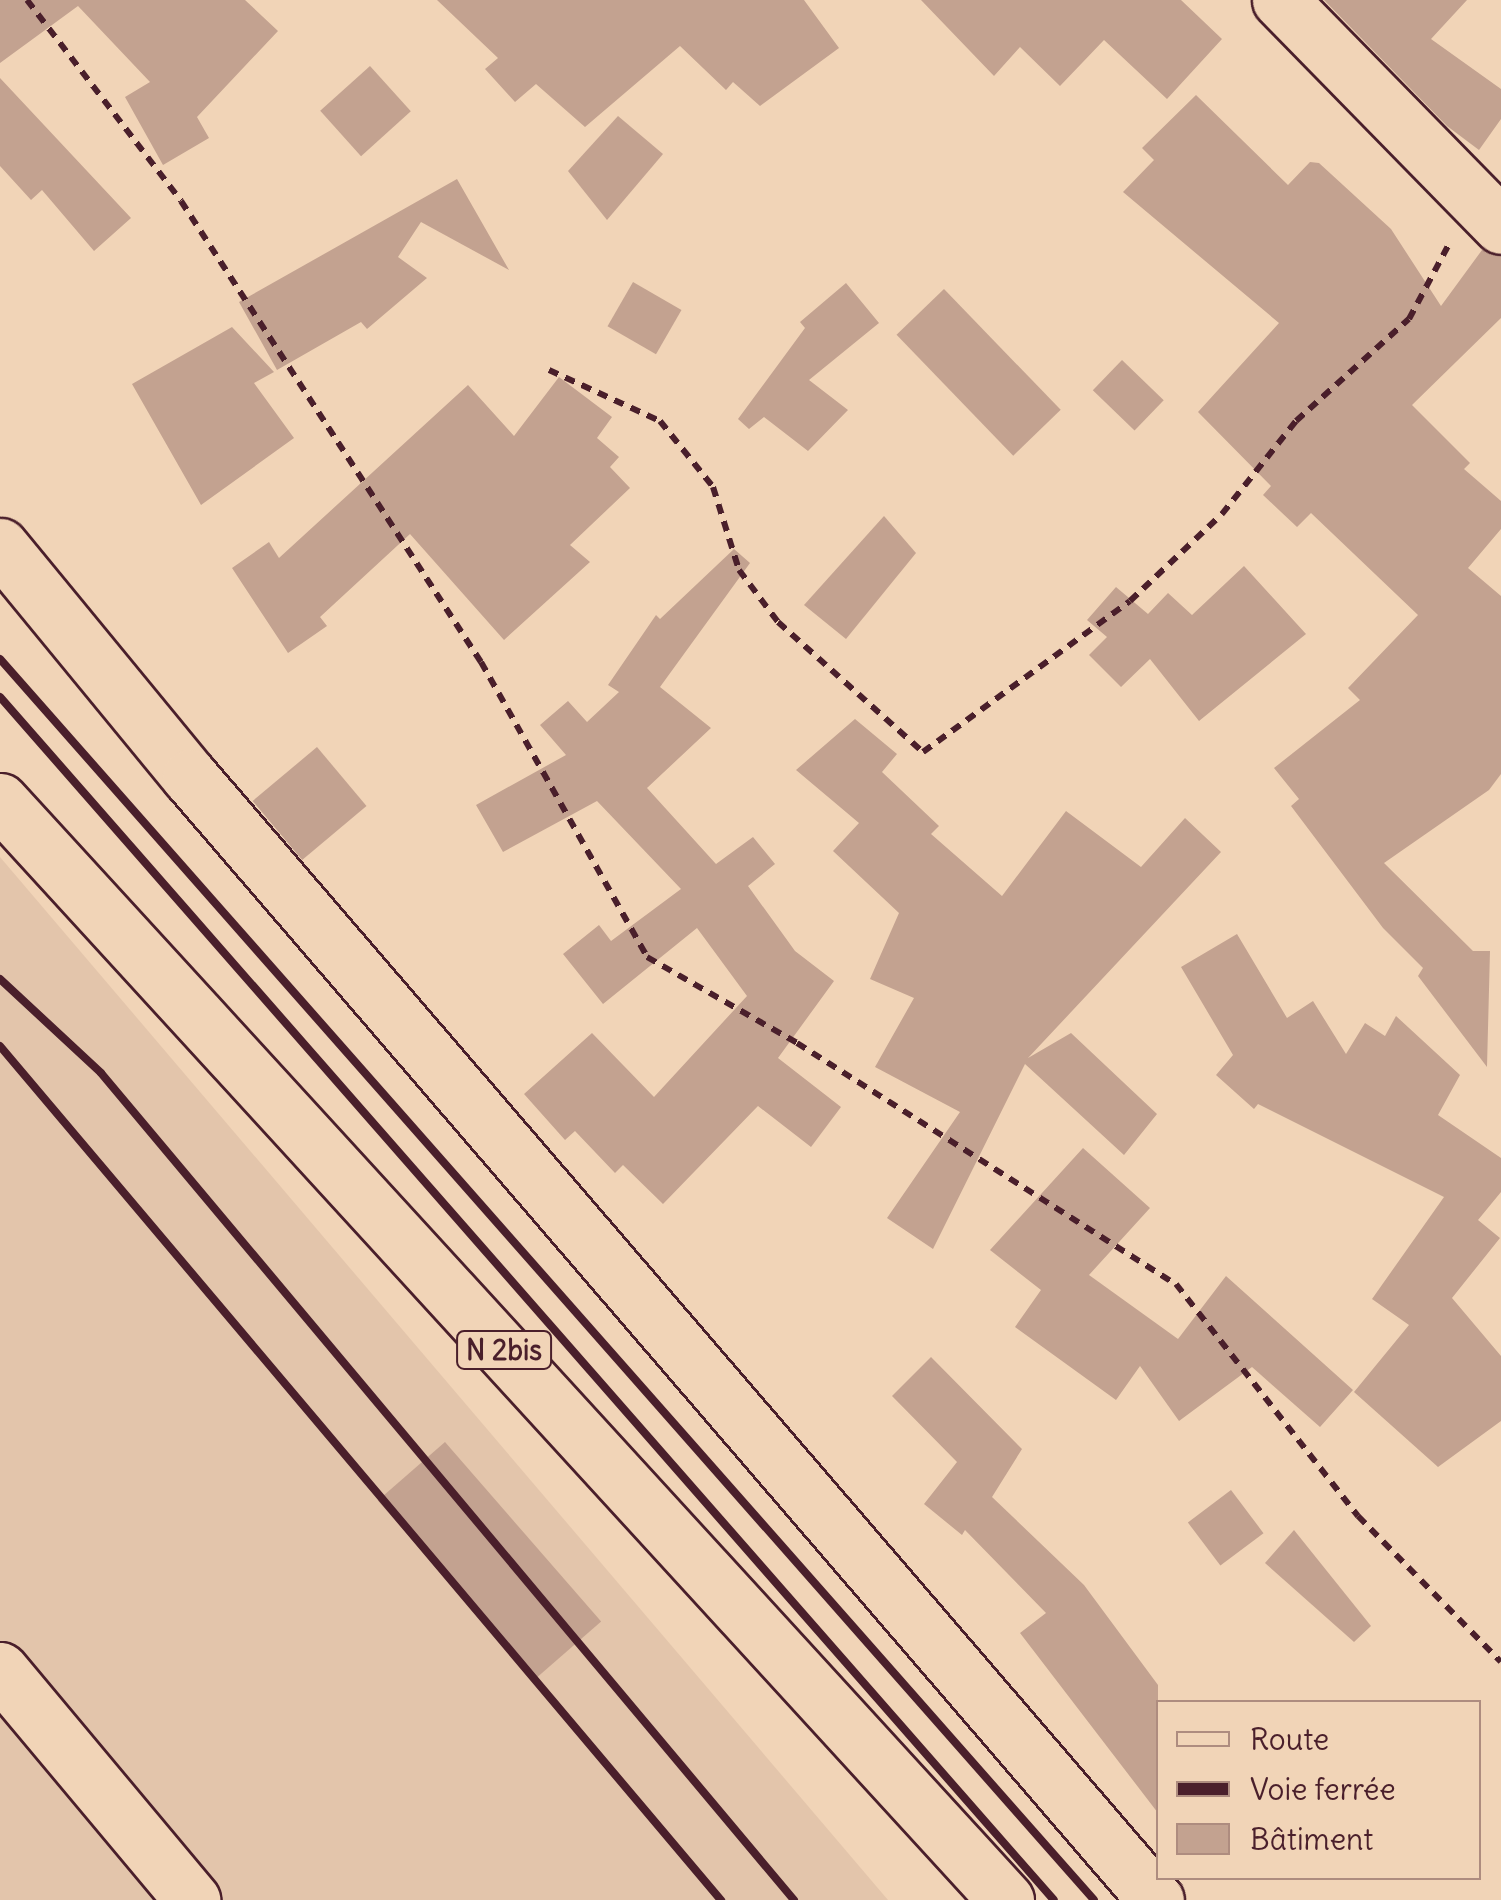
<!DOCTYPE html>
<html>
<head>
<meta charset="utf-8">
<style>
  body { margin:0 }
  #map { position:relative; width:1501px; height:1900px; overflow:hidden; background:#f1d4b7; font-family:Delius,sans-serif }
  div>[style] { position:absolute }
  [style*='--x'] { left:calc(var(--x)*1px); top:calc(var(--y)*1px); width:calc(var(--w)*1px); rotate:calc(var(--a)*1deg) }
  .built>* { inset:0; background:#e3c5ab }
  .building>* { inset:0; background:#c3a290; transform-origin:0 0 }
  .path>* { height:6px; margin-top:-3px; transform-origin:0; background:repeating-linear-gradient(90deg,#4a1f2b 0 10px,transparent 0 18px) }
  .roads { filter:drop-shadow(2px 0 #4a1f2b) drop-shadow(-2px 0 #4a1f2b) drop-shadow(0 2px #4a1f2b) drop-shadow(0 -2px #4a1f2b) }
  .minor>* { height:55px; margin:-27.5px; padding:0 27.5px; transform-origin:27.5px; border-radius:27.5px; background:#f1d4b7 }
  .major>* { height:55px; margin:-27.5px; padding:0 27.5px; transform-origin:27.5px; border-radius:27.5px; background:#f1d4b7 }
  .rail>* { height:8px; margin:-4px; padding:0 4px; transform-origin:4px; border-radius:4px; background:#4a1f2b }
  span { translate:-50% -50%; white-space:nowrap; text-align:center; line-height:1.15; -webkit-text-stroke:8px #f1d4b7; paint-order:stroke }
  .shield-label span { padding:2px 8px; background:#f1d4b7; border:2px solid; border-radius:8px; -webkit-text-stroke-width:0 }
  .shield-label { font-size:28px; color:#4a1f2b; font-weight:700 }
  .legend { position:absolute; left:1156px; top:1700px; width:325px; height:180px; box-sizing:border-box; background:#f1d4b7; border:2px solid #ae8c7f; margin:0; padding:12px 18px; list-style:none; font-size:30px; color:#4a1f2b }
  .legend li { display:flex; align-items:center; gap:20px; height:50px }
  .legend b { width:50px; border:2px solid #ae8c7f }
</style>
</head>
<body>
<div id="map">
  <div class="built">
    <div style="clip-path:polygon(0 857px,888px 1900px,0 1900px)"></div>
  </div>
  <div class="building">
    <div style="clip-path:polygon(0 0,245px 0,278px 31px,197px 117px,209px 138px,163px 165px,125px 97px,150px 82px,78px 6px,0 63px)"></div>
    <div style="clip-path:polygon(437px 0,804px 0,839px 48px,760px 106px,733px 82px,726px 90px,680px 46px,585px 127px,536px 84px,515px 102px,485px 69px,498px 58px)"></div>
    <div style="clip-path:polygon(921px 0,1181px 0,1222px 39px,1167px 99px,1104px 40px,1060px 86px,1020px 47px,994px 76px)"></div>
    <div style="clip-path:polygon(1324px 0,1467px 0,1431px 39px,1501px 89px,1501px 119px,1479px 150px,1447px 126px)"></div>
    <div style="left:370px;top:66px;width:61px;height:67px;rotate:48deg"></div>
    <div style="clip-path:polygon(0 78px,131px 218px,94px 251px,42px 190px,31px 200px,0 166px)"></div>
    <div style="clip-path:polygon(1196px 95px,1288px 185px,1310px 162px,1319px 163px,1391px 229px,1441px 306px,1482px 250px,1501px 256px,1501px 318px,1412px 405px,1470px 463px,1464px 469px,1501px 501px,1501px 529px,1468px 568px,1501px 596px,1501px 774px,1489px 790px,1384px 863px,1473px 951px,1490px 951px,1487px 1067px,1418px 976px,1423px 968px,1383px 928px,1291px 806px,1299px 799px,1274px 768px,1360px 700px,1348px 688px,1418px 615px,1311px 513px,1297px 527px,1263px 495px,1271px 486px,1198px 412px,1279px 323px,1123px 192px,1154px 160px,1142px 148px)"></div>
    <div style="clip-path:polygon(618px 116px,663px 154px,607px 220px,568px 171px)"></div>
    <div style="clip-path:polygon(457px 179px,509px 270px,421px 222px,398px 257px,427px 278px,367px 329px,361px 322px,277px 370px,239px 302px)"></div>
    <div style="left:633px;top:282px;width:56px;height:51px;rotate:30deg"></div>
    <div style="clip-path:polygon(846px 283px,879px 323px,809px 380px,848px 410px,808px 451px,764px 417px,749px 429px,738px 419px,805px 328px,800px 322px)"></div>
    <div style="left:944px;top:289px;width:168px;height:66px;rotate:46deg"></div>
    <div style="clip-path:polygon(232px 327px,274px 372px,254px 383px,294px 438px,201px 505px,132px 384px)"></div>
    <div style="left:1122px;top:360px;width:58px;height:42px;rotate:44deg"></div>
    <div style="clip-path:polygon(559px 377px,612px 417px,597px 438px,619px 457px,610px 467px,630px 488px,570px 545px,590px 562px,504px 640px,410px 534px,320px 617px,327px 626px,288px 653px,232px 568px,269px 542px,279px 558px,468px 385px,514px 436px)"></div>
    <div style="clip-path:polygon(884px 516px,916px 553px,846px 639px,804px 605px)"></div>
    <div style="clip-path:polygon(734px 549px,750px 563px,660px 687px,711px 728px,647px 788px,716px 864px,753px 837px,775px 864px,748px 886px,795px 951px,834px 981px,778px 1058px,841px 1107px,811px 1147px,758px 1106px,663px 1204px,623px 1165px,615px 1173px,575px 1131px,565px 1140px,524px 1094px,592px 1033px,654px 1097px,747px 996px,697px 928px,603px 1004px,563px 954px,599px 925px,611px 941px,681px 889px,597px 801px,503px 852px,476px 805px,566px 755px,540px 725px,568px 701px,587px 722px,619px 692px,608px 685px,656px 615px,660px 619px)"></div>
    <div style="clip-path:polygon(1244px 566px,1306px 634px,1199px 721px,1150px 659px,1121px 687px,1089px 655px,1107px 637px,1087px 620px,1116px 587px,1148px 614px,1168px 593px,1192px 615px)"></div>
    <div style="clip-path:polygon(855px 719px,897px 754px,882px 772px,939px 826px,931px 834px,1002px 896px,1066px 811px,1141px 867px,1185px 818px,1221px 852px,1028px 1058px,1071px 1033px,1157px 1114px,1124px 1155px,1025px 1064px,933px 1249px,887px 1218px,960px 1112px,875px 1067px,914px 998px,870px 979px,899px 913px,833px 851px,859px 823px,796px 770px)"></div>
    <div style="left:317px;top:747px;width:77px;height:84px;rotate:50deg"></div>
    <div style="clip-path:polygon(1237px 934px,1287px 1018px,1313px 1001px,1346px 1054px,1365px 1023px,1385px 1036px,1396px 1016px,1460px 1075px,1438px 1115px,1501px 1158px,1501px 1192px,1478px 1220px,1500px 1238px,1452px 1298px,1501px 1356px,1501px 1421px,1438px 1467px,1354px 1392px,1409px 1325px,1372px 1299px,1444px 1197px,1258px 1104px,1254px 1109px,1216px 1075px,1233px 1055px,1181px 967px)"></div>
    <div style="clip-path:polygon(1083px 1148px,1150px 1208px,1089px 1275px,1178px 1339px,1226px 1276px,1353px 1390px,1320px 1427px,1252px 1367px,1179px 1421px,1140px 1366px,1116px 1400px,1015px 1327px,1041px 1290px,990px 1250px)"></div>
    <div style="clip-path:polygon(931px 1357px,1022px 1449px,992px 1497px,1084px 1585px,1158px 1685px,1158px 1813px,1020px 1633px,1046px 1613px,965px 1530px,962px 1535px,924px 1504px,957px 1462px,892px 1396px)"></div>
    <div style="left:445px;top:1442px;width:238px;height:89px;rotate:49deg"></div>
    <div style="left:1231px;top:1490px;width:54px;height:54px;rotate:53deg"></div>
    <div style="clip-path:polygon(1294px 1530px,1371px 1626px,1354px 1642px,1265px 1563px)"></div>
  </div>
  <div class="path">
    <div style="--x:27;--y:0;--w:253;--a:52.5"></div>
    <div style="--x:181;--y:201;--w:550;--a:56.95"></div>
    <div style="--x:481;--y:662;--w:338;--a:60.6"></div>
    <div style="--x:647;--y:957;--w:173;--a:29.8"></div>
    <div style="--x:797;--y:1043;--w:449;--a:32.5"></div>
    <div style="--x:1176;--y:1284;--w:295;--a:51.9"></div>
    <div style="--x:1358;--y:1516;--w:204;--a:45.6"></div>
    <div style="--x:549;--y:370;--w:122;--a:24.7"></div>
    <div style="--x:660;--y:421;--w:85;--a:51.2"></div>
    <div style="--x:713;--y:487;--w:87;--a:72.6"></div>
    <div style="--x:739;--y:570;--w:65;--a:53.1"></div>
    <div style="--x:778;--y:622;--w:195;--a:41.9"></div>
    <div style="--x:923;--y:752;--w:256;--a:-36.1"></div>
    <div style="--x:1130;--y:601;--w:127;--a:-43.4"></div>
    <div style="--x:1222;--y:514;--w:119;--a:-51.5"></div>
    <div style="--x:1296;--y:421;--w:152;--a:-42.1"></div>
    <div style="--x:1409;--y:319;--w:83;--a:-61.9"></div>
  </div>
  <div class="roads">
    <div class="minor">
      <div style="--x:1280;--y:0;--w:316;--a:45.6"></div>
      <div style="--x:0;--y:546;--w:299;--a:50.6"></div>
      <div style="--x:190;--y:777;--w:1481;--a:49.3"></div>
      <div style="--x:0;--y:1670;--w:300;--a:50.1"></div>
    </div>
    <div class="major">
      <div style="--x:0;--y:801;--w:1490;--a:47.53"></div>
    </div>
  </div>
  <div class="rail">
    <div style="--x:0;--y:659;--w:1654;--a:48.6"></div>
    <div style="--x:0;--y:697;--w:1599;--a:48.78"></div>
    <div style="--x:0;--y:979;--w:138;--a:42.9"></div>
    <div style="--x:101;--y:1073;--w:1079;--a:50.04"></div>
    <div style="--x:0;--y:1046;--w:1118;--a:49.83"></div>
  </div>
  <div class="shield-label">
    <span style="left:504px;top:1350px">N 2bis</span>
  </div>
  <ul class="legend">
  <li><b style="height:12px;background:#f1d4b7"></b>Route</li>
  <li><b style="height:12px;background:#4a1f2b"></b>Voie ferrée</li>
  <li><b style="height:28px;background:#c3a290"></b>Bâtiment</li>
  </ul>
</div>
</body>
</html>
